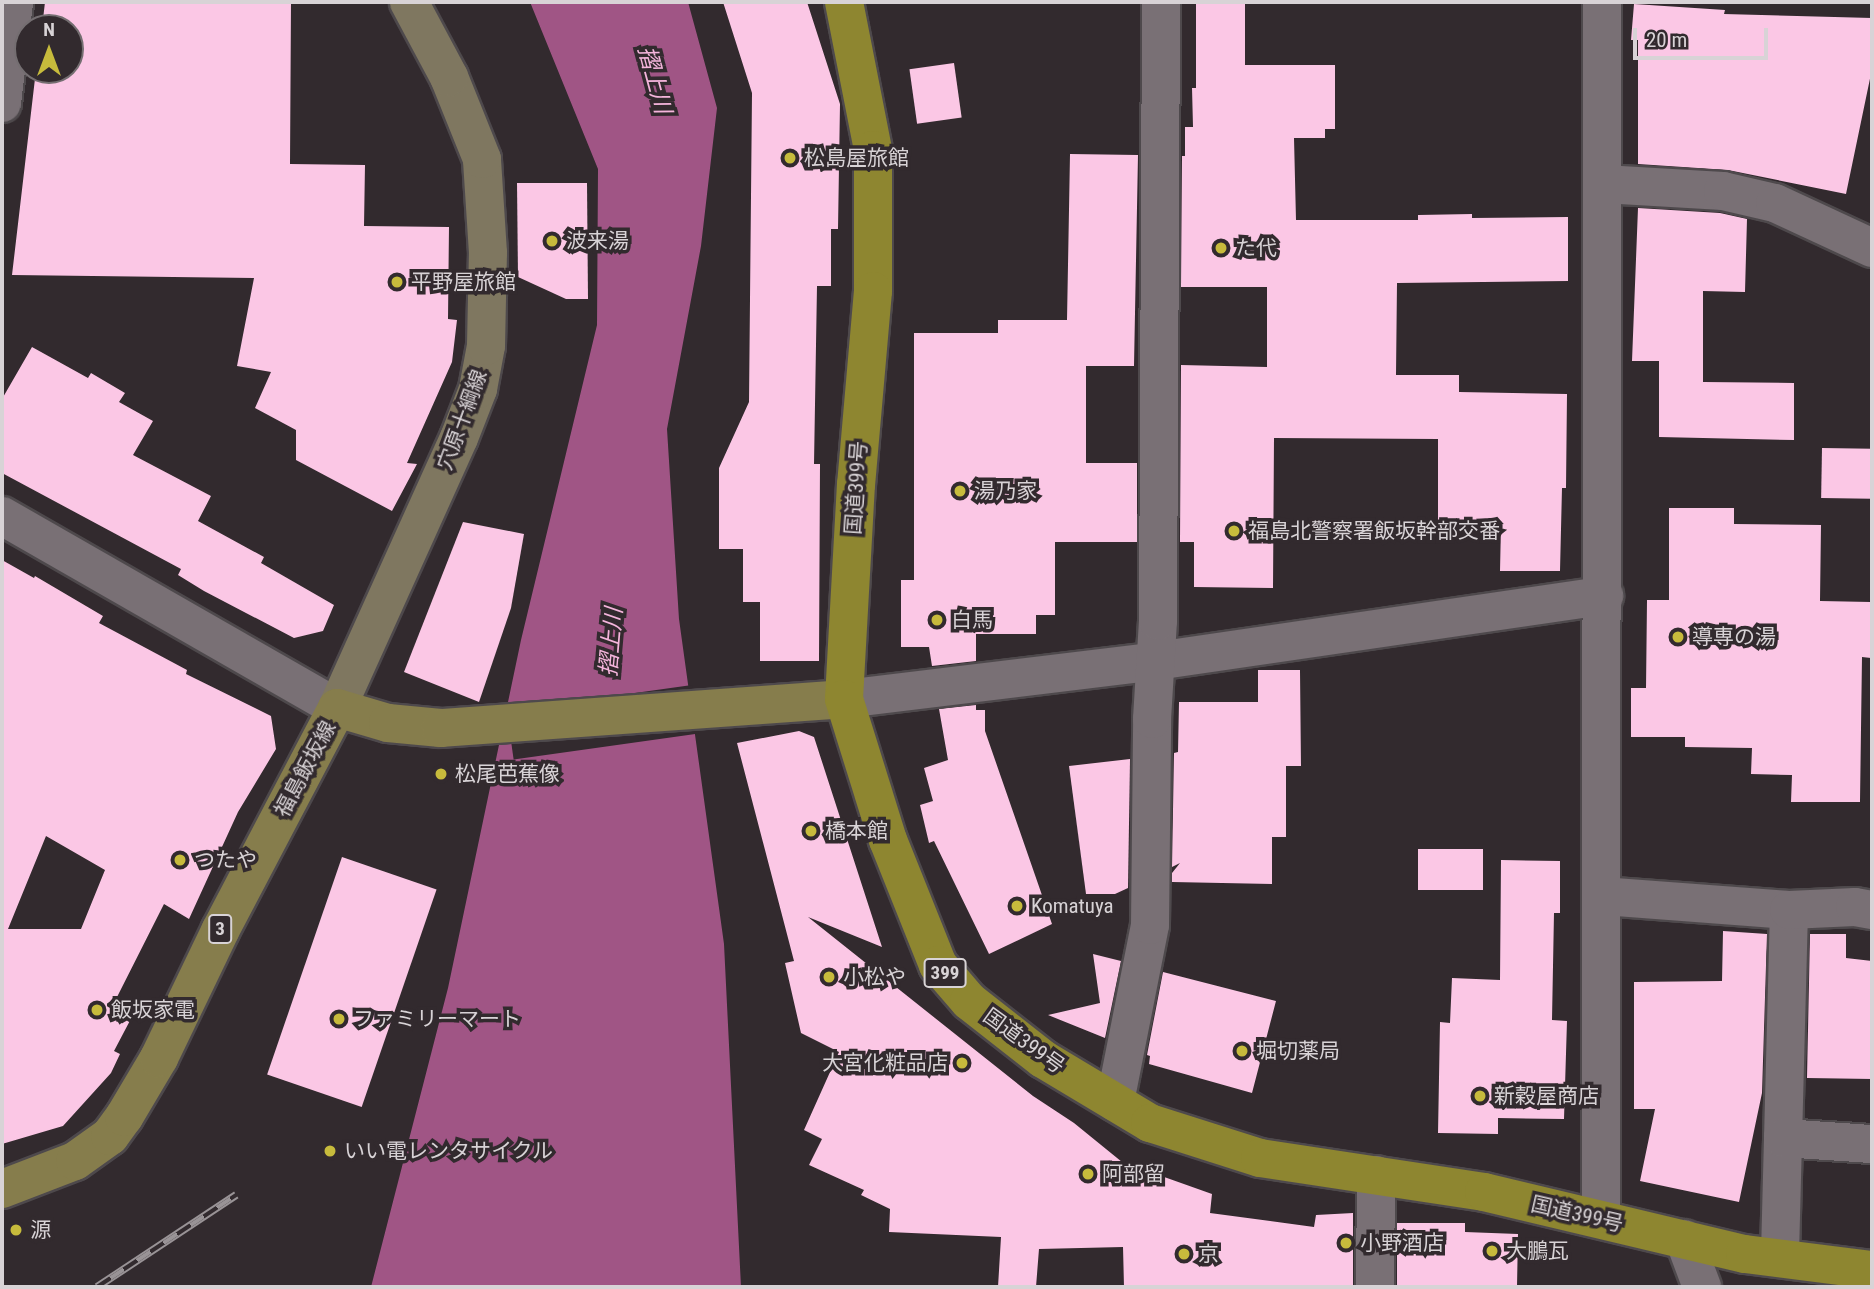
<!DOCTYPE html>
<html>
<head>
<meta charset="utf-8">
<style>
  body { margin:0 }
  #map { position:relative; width:1874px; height:1289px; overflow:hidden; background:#322a2e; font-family:"Roboto Condensed","Noto Sans JP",sans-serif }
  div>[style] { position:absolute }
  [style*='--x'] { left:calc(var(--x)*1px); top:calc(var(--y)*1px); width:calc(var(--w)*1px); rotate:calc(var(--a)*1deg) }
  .water>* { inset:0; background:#a05585 }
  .pier>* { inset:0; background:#322a2e; transform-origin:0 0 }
  .building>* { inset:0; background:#fbc7e5; transform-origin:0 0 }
  .roads { filter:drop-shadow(2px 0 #4e494c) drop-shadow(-2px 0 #4e494c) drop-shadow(0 2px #4e494c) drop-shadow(0 -2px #4e494c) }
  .street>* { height:38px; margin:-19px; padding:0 19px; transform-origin:19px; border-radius:19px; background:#797075 }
  .secondary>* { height:38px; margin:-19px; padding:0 19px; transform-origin:19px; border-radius:19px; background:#7f7760 }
  .primary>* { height:38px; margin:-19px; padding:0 19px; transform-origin:19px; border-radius:19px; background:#867d4c }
  .highway>* { height:38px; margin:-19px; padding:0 19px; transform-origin:19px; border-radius:19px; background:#8e8630 }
  .rail>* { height:8px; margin-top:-4px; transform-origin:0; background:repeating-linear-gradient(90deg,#322a2e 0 16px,#999396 0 32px); box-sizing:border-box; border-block:2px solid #999396 }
  .dots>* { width:19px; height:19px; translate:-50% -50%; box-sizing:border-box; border:4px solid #322a2e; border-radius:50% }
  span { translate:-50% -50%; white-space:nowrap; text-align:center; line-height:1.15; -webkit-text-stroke:7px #322a2e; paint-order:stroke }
  .shield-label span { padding:2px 5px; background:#322a2e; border:2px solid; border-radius:5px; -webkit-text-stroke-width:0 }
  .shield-label { font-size:19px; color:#d8d3d6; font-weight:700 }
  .poi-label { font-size:21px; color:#d8d3d6 }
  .left { translate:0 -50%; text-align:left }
  .right { translate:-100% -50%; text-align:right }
  .street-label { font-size:21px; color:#d8d3d6 }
  .water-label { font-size:23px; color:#f5b5dc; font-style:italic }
  .frame { position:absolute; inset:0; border:4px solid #d8d3d6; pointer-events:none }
  .north { position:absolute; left:14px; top:14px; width:70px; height:70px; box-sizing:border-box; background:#322a2e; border:2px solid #746e71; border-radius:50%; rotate:0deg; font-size:19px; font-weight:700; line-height:28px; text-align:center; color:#d8d3d6 }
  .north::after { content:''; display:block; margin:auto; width:24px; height:32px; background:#c7bb3c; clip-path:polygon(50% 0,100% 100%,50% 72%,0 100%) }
  .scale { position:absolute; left:1633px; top:28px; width:135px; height:32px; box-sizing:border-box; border:4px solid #d8d3d6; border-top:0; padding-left:9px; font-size:21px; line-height:24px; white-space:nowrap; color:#d8d3d6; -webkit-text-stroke:5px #322a2e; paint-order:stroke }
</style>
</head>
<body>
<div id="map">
  <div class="water">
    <div style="clip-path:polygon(530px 2px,688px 2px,717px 108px,701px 246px,667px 429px,679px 619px,724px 944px,741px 1287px,371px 1287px,448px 988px,521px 640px,597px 325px,598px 169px)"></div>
  </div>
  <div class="pier">
    <div style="left:692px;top:685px;width:49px;height:187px;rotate:82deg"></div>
  </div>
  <div class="building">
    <div style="clip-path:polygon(45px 2px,291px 2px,290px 164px,365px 165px,364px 226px,449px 227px,448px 319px,457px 320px,452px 362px,407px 463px,417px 464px,392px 511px,296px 460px,296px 430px,255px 408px,271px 372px,237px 366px,254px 278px,12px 275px,36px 70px,70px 70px,70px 28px,42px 28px)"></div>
    <div style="clip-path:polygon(723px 2px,807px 2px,840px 104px,838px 229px,831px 229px,831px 286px,817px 286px,814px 464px,820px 464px,819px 661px,760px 661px,760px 602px,743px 602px,743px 549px,719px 549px,719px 468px,749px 402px,752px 93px)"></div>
    <div style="clip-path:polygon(1196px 2px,1245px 2px,1245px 65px,1335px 65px,1335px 129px,1325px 129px,1325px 138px,1294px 138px,1296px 220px,1418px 220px,1418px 215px,1472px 214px,1472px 218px,1568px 217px,1568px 281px,1397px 283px,1396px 375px,1459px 375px,1459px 392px,1567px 394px,1566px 488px,1562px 488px,1560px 571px,1500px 571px,1501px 524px,1438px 523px,1438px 439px,1274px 438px,1273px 588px,1194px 587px,1194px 542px,1180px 542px,1181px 365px,1267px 367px,1267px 287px,1181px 287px,1182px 156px,1185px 156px,1185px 127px,1193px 127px,1192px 88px,1196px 88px)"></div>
    <div style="clip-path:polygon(1634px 4px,1725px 10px,1724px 14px,1872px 18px,1872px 69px,1846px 194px,1728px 170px,1638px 164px,1638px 40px,1631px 40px)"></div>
    <div style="left:954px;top:63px;width:55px;height:45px;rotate:82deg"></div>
    <div style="clip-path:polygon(1070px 154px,1138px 155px,1134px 366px,1086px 366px,1086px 463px,1137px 463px,1137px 542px,1055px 542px,1055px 615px,1036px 615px,1036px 634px,976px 634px,976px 661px,932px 666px,929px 647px,901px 647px,901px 580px,914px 580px,914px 333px,998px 333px,998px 320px,1067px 320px)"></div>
    <div style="clip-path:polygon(517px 183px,587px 183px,588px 299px,566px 299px,518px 277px)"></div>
    <div style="clip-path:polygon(1638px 208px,1720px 213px,1747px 219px,1745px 292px,1703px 291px,1703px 382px,1794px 383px,1794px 440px,1659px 437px,1659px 361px,1632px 361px)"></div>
    <div style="clip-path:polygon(32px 347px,88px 378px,91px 373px,125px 393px,119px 402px,153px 421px,133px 455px,211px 496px,198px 521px,264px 557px,261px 563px,334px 605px,323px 631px,294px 638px,204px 591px,178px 575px,181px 569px,2px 473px,2px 399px)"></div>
    <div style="left:1822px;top:448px;width:50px;height:50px;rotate:1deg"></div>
    <div style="clip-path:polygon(1669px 508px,1734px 508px,1734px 524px,1821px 525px,1820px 601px,1871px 602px,1871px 658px,1862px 657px,1860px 802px,1791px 802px,1792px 775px,1751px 774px,1752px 748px,1685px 747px,1685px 737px,1631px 737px,1631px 688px,1646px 688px,1647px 600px,1669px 600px)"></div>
    <div style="clip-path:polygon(463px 522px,524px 534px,511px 608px,479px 702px,404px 672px)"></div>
    <div style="clip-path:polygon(evenodd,2px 560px,34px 578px,35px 576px,103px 616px,99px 623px,187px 670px,186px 674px,271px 716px,276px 749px,238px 812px,189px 919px,164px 904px,114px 1003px,134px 1013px,114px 1051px,120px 1054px,111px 1073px,63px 1126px,2px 1144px,2px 560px,46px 836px,105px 870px,81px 929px,8px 929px,46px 836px)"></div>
    <div style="clip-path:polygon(1258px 670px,1300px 670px,1301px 766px,1286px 766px,1286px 837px,1272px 837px,1272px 884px,1172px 882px,1172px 873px,1180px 863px,1172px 867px,1174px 753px,1178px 752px,1179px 702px,1258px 702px)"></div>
    <div style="clip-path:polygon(976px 705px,976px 710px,985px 710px,985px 731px,1052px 924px,989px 954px,934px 841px,929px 843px,920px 805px,933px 801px,924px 768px,948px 760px,939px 709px)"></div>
    <div style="clip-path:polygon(799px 731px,814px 737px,882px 947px,808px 917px,1033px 1096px,1074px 1123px,1122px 1162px,1212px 1194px,1210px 1213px,1314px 1227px,1316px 1215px,1353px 1213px,1353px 1287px,1124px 1287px,1123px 1247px,1039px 1249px,1036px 1287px,998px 1287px,1001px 1237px,889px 1232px,890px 1209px,861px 1195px,864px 1190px,809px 1165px,822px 1139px,804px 1130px,839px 1052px,801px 1033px,785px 963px,794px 961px,737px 743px)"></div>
    <div style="clip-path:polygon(1130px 759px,1128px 888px,1115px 894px,1086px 894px,1069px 766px)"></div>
    <div style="left:1418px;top:849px;width:65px;height:41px"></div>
    <div style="left:342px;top:857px;width:100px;height:230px;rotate:19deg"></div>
    <div style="clip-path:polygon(1501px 860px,1560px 861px,1560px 913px,1554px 913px,1552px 1020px,1567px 1021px,1564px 1119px,1498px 1118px,1498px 1134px,1438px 1133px,1440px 1022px,1450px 1023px,1452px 978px,1500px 980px)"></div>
    <div style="clip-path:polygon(1723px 931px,1767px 934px,1762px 1093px,1739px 1202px,1640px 1181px,1655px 1109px,1634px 1109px,1634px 982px,1722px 981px)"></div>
    <div style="clip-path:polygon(1810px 934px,1846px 934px,1846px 958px,1872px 961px,1872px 1079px,1807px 1078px)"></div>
    <div style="clip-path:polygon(1093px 954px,1121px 961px,1105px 1038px,1048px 1015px,1100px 1003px)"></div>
    <div style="clip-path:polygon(1163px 972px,1276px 1001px,1252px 1093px,1149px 1064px,1150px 1056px,1147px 1055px)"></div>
    <div style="clip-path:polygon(1397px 1223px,1465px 1223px,1465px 1232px,1518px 1234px,1517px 1287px,1397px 1287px)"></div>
  </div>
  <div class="roads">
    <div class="street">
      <div style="--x:2;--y:103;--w:102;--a:-83.2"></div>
      <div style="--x:1603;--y:184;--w:120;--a:3.3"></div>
      <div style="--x:1723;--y:191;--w:53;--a:13"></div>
      <div style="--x:1775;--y:203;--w:107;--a:24.9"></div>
      <div style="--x:2;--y:516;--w:386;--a:29.8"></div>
      <div style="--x:844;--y:699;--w:314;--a:-6.9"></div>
      <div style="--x:1156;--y:661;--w:453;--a:-8.3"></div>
      <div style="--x:1603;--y:896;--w:187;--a:4.3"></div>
      <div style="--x:1789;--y:910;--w:348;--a:91.5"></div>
      <div style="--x:1789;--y:910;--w:66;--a:-2.6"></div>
      <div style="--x:1855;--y:907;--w:17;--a:10"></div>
      <div style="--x:1115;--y:1102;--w:180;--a:-78.8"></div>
      <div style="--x:1150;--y:925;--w:206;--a:-89.4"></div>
      <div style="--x:1152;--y:719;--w:98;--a:-86.5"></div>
      <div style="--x:1158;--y:621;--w:619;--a:-89.72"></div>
      <div style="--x:1783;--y:1138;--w:89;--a:3.9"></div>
      <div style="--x:1601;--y:1219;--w:1217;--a:-89.95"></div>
      <div style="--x:1684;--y:1239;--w:51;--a:69.4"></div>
      <div style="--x:1375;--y:1287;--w:112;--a:-89.5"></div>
    </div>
    <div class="secondary">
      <div style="--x:337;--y:708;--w:296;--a:-65.7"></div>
      <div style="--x:459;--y:438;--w:53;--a:-68.8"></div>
      <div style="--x:478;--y:389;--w:44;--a:-79.5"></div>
      <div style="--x:486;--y:346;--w:93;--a:-88.8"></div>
      <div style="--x:488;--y:253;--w:94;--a:-93.7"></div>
      <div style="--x:482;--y:159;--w:88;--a:-111.9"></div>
      <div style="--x:449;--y:77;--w:85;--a:-118.1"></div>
    </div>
    <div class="primary">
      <div style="--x:2;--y:1189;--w:78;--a:-21"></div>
      <div style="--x:75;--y:1161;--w:43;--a:-35.5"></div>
      <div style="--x:110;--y:1136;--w:24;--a:-54"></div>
      <div style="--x:124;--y:1117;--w:69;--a:-59.3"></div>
      <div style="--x:159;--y:1058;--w:141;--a:-64.3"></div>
      <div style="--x:220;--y:931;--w:252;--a:-62.3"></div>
      <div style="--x:337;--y:708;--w:53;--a:16.4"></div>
      <div style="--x:388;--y:723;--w:53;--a:5.4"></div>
      <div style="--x:441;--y:728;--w:404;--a:-4.1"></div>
    </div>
    <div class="highway">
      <div style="--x:844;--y:2;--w:151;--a:78.9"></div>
      <div style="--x:873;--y:150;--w:141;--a:90"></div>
      <div style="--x:873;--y:291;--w:194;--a:95"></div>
      <div style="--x:856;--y:484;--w:215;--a:93.2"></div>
      <div style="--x:844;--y:699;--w:148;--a:72.7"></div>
      <div style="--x:888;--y:840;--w:135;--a:68.2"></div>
      <div style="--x:938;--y:965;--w:48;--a:49.3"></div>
      <div style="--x:969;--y:1001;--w:94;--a:38.1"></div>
      <div style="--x:1043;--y:1059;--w:125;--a:30.9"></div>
      <div style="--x:1150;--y:1123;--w:115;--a:17.7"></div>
      <div style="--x:1260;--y:1158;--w:227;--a:8.6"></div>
      <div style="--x:1484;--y:1192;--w:268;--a:13.4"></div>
      <div style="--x:1745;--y:1254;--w:128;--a:7.2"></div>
    </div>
  </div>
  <div class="rail">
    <div style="--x:97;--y:1287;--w:167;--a:-33.5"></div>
  </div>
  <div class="dots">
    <div style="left:790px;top:158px;background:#c7bb3c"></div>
    <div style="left:552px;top:241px;background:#c7bb3c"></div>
    <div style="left:1221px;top:248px;background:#c7bb3c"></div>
    <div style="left:397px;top:282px;background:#c7bb3c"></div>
    <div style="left:960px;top:491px;background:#c7bb3c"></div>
    <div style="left:1234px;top:531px;background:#c7bb3c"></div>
    <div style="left:937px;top:620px;background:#c7bb3c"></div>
    <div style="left:1678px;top:637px;background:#c7bb3c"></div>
    <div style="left:441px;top:774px;background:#c7bb3c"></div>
    <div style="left:811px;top:831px;background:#c7bb3c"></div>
    <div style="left:180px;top:860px;background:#c7bb3c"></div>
    <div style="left:1017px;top:906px;background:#c7bb3c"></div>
    <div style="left:829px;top:977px;background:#c7bb3c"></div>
    <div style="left:97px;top:1010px;background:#c7bb3c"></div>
    <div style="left:339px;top:1019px;background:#c7bb3c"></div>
    <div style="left:1242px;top:1051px;background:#c7bb3c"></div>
    <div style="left:962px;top:1063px;background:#c7bb3c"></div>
    <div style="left:1480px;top:1096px;background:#c7bb3c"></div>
    <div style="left:330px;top:1151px;background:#c7bb3c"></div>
    <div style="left:1088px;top:1174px;background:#c7bb3c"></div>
    <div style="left:16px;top:1230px;background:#c7bb3c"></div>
    <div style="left:1346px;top:1243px;background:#c7bb3c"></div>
    <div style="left:1492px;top:1251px;background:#c7bb3c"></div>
    <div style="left:1184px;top:1254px;background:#c7bb3c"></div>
  </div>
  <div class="shield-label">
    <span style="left:220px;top:929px">3</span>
    <span style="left:945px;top:973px">399</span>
  </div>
  <div class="poi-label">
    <span class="left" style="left:804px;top:158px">松島屋旅館</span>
    <span class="left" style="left:566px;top:241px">波来湯</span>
    <span class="left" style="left:1235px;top:248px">た代</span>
    <span class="left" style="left:411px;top:282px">平野屋旅館</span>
    <span class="left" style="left:974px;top:491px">湯乃家</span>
    <span class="left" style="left:1248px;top:531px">福島北警察署飯坂幹部交番</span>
    <span class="left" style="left:951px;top:620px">白馬</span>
    <span class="left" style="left:1692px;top:637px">導専の湯</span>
    <span class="left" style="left:455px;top:774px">松尾芭蕉像</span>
    <span class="left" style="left:825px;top:831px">橋本館</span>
    <span class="left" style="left:194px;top:860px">つたや</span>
    <span class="left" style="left:1031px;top:906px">Komatuya</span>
    <span class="left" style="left:843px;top:977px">小松や</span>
    <span class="left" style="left:111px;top:1010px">飯坂家電</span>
    <span class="left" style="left:353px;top:1019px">ファミリーマート</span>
    <span class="left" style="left:1256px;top:1051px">堀切薬局</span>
    <span class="right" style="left:948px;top:1063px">大宮化粧品店</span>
    <span class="left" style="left:1494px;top:1096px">新穀屋商店</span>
    <span class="left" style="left:344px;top:1151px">いい電レンタサイクル</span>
    <span class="left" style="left:1102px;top:1174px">阿部留</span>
    <span class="left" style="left:30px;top:1230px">源</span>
    <span class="left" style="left:1360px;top:1243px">小野酒店</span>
    <span class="left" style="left:1506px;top:1251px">大鵬瓦</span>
    <span class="left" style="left:1198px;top:1254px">京</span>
  </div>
  <div class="street-label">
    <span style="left:462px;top:420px;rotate:-70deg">穴原十綱線</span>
    <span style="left:856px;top:488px;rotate:-86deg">国道399号</span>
    <span style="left:305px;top:769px;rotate:-62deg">福島飯坂線</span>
    <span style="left:1024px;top:1041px;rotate:36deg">国道399号</span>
    <span style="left:1577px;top:1214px;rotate:13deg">国道399号</span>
  </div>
  <div class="water-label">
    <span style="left:654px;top:80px;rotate:75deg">摺上川</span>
    <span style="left:612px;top:642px;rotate:-85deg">摺上川</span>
  </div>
  <div class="frame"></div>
  <div class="north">N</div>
  <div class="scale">20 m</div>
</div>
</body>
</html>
